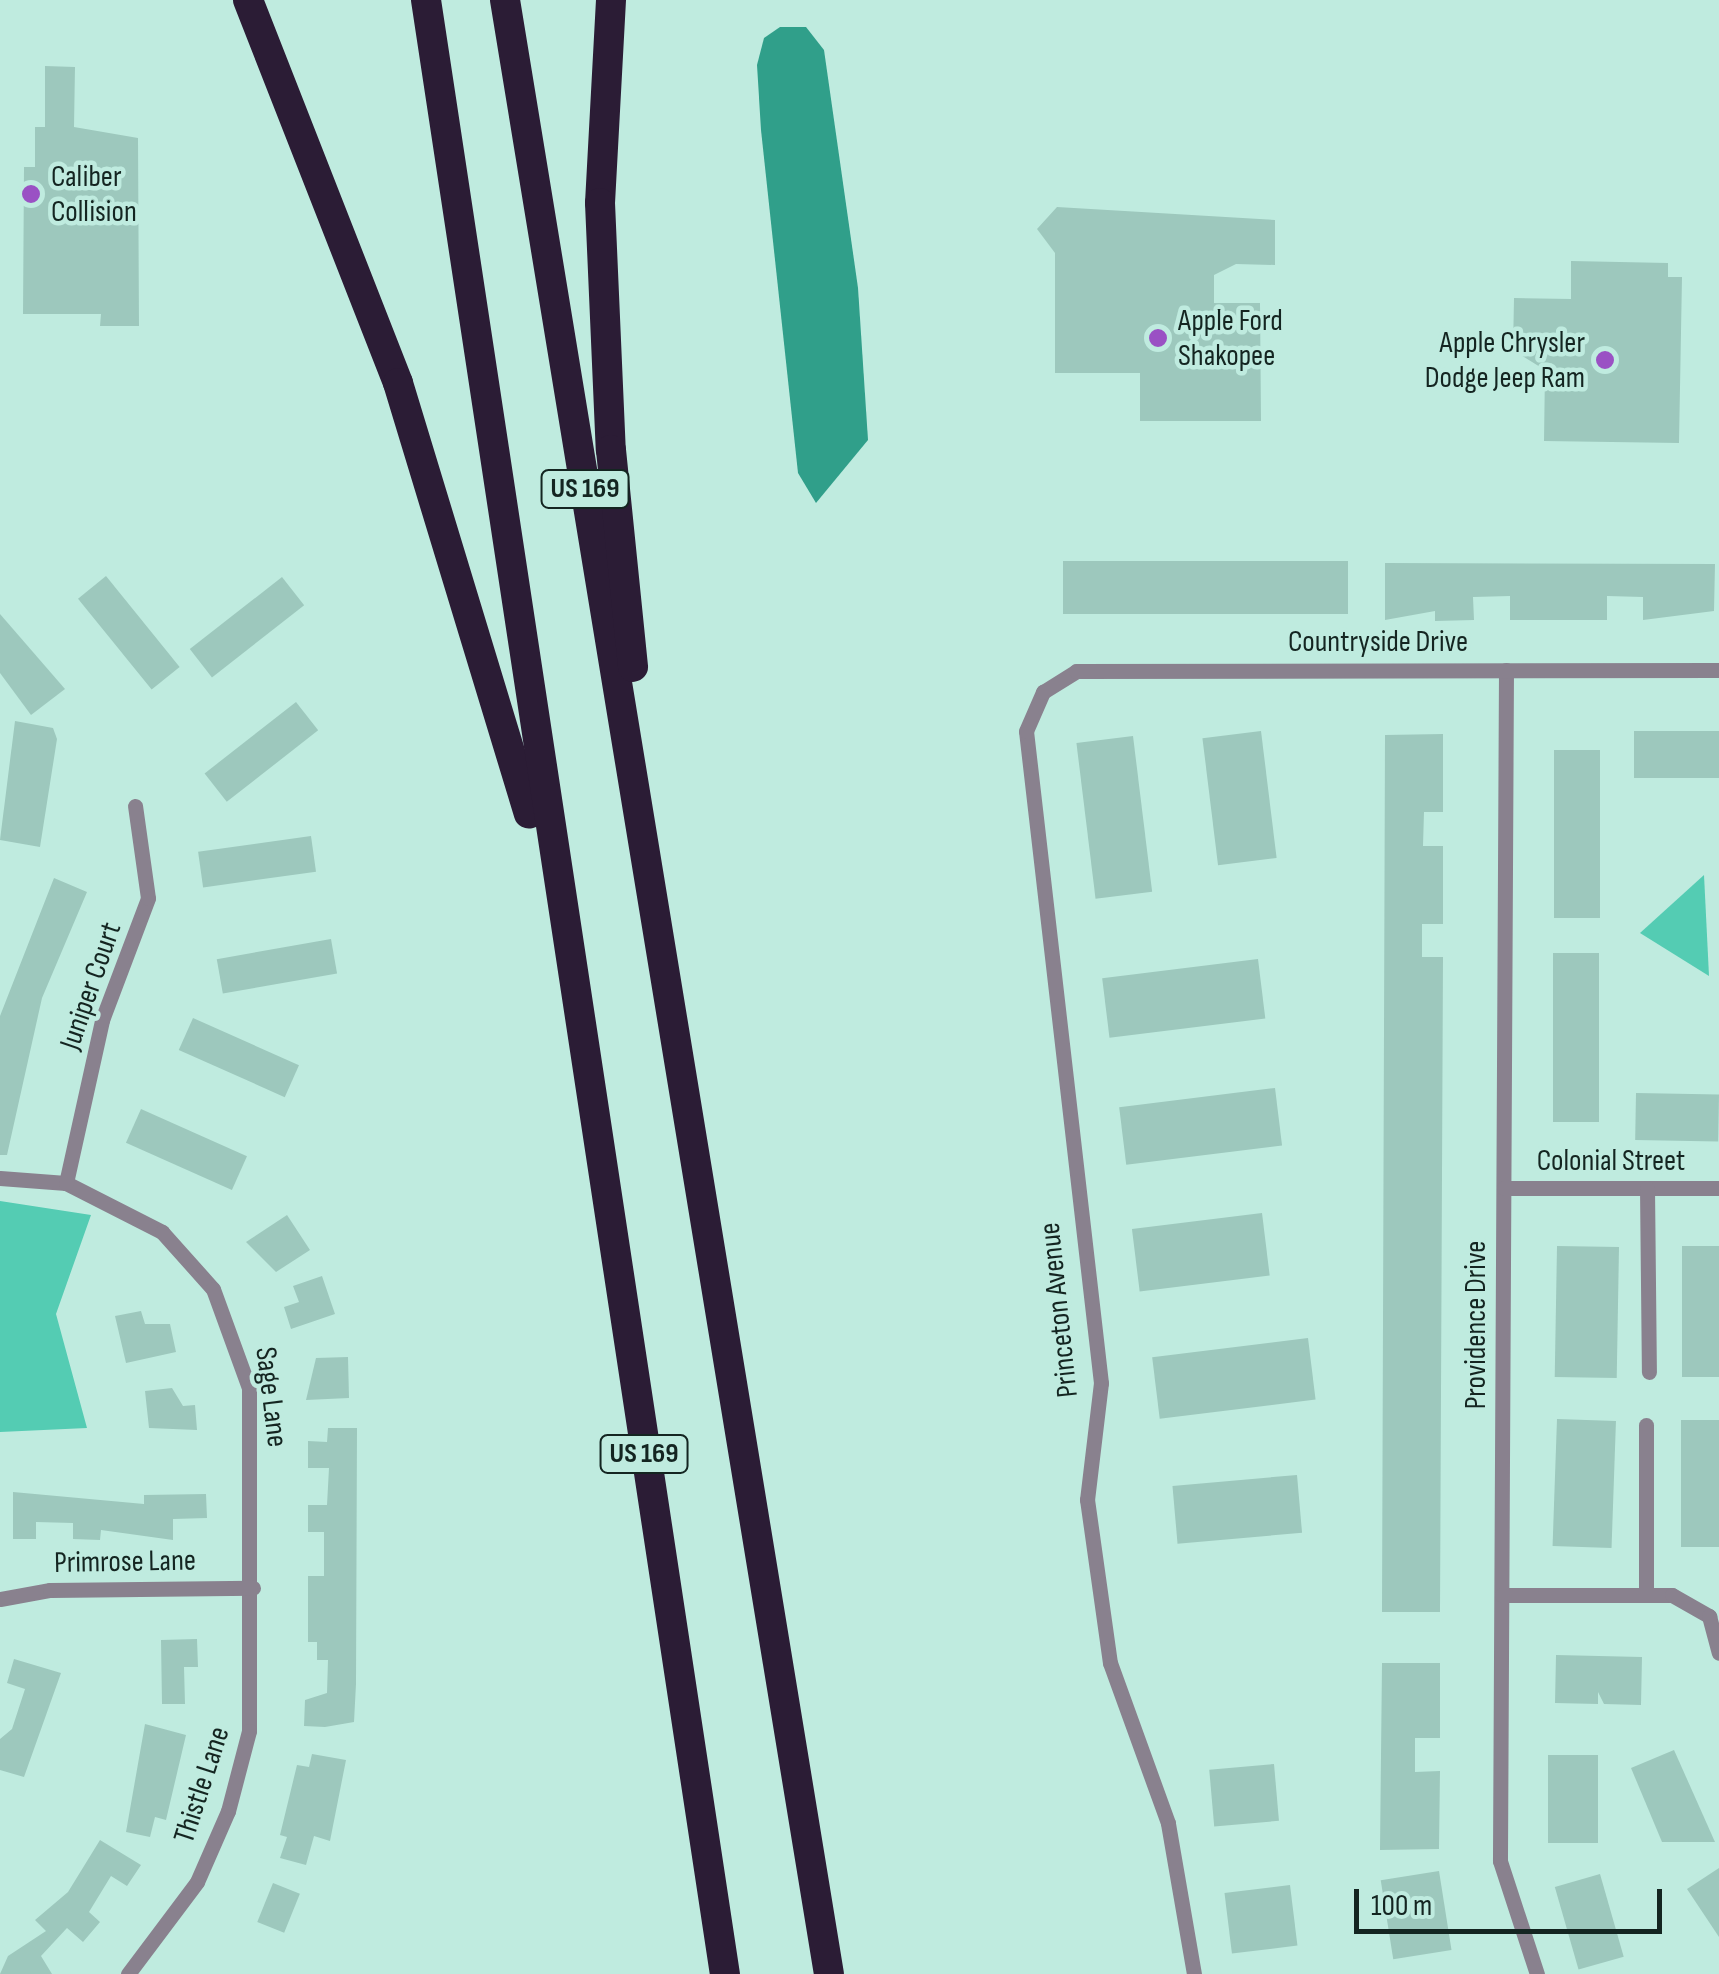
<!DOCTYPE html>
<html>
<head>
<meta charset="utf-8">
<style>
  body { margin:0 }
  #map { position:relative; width:1719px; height:1974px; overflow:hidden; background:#bfebdf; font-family:"Sofia Sans Condensed",sans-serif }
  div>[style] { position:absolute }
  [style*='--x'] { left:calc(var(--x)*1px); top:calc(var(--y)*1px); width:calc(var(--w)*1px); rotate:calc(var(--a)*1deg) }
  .green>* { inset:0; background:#54ccb3 }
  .water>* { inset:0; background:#309f8a }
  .building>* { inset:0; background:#9dc8bd; transform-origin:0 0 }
  .minor>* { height:15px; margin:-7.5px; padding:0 7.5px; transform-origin:7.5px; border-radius:7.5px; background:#89818e }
  .motorway>* { height:30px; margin:-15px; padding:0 15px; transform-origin:15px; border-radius:15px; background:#2b1c35 }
  .dots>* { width:28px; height:28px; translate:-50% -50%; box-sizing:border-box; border:5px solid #bfebdf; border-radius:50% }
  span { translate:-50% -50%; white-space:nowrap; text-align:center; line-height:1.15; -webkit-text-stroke:9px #bfebdf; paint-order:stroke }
  .shield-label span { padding:2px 8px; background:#bfebdf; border:2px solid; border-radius:8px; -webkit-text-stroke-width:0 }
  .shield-label { font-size:28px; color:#142521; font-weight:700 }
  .poi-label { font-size:30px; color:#142521 }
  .left { translate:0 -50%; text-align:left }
  .right { translate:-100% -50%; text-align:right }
  .street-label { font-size:30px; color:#142521 }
  .scale { position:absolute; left:1354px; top:1889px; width:308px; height:45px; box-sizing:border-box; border:5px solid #142521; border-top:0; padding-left:12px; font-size:30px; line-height:35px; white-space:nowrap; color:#142521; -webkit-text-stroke:8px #bfebdf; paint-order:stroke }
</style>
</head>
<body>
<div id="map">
  <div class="green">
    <div style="clip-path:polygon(1704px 875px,1709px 976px,1640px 933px)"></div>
    <div style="clip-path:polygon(0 1201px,91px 1215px,56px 1314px,87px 1428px,0 1432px)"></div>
  </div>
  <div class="water">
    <div style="clip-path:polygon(780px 27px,806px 27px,824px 50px,858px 288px,868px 440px,816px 503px,798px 473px,761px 130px,757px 65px,764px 38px)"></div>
  </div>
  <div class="building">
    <div style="clip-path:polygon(45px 66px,75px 67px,74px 127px,138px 138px,139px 326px,100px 326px,101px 314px,23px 314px,24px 167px,35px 167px,35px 127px,45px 127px)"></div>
    <div style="clip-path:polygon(1057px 207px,1275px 220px,1275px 265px,1236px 264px,1214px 275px,1214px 303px,1260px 303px,1261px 421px,1140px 421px,1140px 373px,1055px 373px,1055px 253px,1037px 229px)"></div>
    <div style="clip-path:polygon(1571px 261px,1668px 263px,1668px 277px,1682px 277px,1679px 443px,1544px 441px,1545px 370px,1513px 350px,1514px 298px,1571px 299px)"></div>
    <div style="left:1348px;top:561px;width:53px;height:285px;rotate:90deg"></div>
    <div style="clip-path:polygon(1385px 563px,1715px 564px,1714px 611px,1643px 620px,1643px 597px,1607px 596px,1607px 620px,1510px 620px,1510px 596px,1473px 597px,1474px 620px,1435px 621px,1435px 611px,1385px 620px)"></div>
    <div style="left:106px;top:576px;width:117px;height:36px;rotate:51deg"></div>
    <div style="left:282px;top:577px;width:36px;height:117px;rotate:52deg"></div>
    <div style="clip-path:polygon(0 614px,65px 689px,31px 715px,0 673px)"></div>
    <div style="left:296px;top:702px;width:36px;height:116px;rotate:52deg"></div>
    <div style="clip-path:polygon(15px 721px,53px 728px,57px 739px,40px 847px,0 840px)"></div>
    <div style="left:1261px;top:731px;width:128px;height:59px;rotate:83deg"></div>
    <div style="left:1719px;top:731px;width:47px;height:85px;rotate:90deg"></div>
    <div style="clip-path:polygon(1443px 734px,1443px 812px,1424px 812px,1423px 846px,1443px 846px,1443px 924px,1422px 924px,1422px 957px,1443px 957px,1440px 1612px,1382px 1612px,1385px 735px)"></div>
    <div style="left:1133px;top:736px;width:157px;height:57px;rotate:83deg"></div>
    <div style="left:1554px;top:750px;width:46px;height:168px"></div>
    <div style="left:311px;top:836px;width:36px;height:114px;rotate:82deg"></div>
    <div style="clip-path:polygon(54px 878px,87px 892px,42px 998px,7px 1155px,0 1155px,0 1016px)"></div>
    <div style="left:331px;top:939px;width:35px;height:116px;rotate:80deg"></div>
    <div style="left:1553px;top:953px;width:46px;height:169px"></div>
    <div style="left:1258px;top:959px;width:60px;height:157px;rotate:83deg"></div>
    <div style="left:193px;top:1018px;width:116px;height:35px;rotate:24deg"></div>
    <div style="left:1275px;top:1088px;width:58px;height:157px;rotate:83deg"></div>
    <div style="left:1636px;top:1093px;width:83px;height:47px;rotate:1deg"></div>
    <div style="left:141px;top:1109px;width:116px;height:37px;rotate:24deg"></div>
    <div style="left:1262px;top:1213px;width:63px;height:131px;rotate:83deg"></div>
    <div style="clip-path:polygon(287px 1215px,310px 1250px,276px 1272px,246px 1242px)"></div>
    <div style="left:1682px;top:1246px;width:37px;height:131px"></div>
    <div style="left:1619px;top:1247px;width:131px;height:62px;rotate:91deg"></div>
    <div style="clip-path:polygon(322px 1276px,335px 1314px,291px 1329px,284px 1307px,299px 1302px,293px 1286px)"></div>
    <div style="clip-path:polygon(141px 1311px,145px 1324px,170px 1324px,176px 1352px,126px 1363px,115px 1316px)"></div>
    <div style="left:1308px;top:1338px;width:62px;height:157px;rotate:83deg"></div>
    <div style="clip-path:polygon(348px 1357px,349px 1398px,306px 1400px,316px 1358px)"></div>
    <div style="clip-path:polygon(172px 1388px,183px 1406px,195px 1405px,197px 1430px,149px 1428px,145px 1391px)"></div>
    <div style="left:1557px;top:1419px;width:59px;height:127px;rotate:2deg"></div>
    <div style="left:1719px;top:1420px;width:127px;height:38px;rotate:90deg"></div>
    <div style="clip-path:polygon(328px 1428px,357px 1428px,356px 1684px,354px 1722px,325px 1727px,304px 1726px,305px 1700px,327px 1693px,328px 1660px,317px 1660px,317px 1642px,308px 1642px,308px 1576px,324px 1576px,324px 1532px,308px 1532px,308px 1505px,327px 1505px,329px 1468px,308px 1468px,308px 1441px,327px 1442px)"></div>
    <div style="left:1297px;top:1475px;width:58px;height:125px;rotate:85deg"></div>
    <div style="clip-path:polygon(13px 1492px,144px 1504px,144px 1495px,206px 1494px,207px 1518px,173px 1519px,173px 1540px,101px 1530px,100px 1540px,73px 1539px,73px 1523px,36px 1522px,36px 1539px,13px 1539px)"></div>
    <div style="clip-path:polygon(197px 1639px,198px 1667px,184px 1667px,185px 1704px,162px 1704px,161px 1640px)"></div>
    <div style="clip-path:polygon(1556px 1655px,1642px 1657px,1641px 1705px,1604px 1704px,1598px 1692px,1598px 1704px,1555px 1703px)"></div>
    <div style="clip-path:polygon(14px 1659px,61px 1673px,24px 1777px,0 1770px,0 1739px,12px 1729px,25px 1689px,7px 1683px)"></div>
    <div style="clip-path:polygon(1382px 1663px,1440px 1663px,1440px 1738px,1415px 1738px,1415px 1772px,1440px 1771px,1439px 1849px,1380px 1850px)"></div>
    <div style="clip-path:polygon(145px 1724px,186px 1735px,166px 1820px,155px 1817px,150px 1837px,126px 1832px)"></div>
    <div style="clip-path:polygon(1674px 1750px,1715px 1842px,1662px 1842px,1631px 1768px)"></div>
    <div style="clip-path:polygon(312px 1754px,346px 1760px,330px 1841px,314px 1836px,306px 1865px,280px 1858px,287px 1837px,280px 1835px,297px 1765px,309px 1767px)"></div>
    <div style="left:1548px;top:1755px;width:50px;height:88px"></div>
    <div style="left:1274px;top:1764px;width:57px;height:65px;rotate:85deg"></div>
    <div style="clip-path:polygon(100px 1840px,141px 1865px,127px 1886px,111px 1876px,89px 1912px,100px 1922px,83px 1942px,67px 1928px,41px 1956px,52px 1974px,0 1974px,8px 1956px,46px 1931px,35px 1920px,68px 1892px)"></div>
    <div style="clip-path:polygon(1719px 1868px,1719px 1937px,1687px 1889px)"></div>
    <div style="left:1439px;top:1871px;width:80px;height:59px;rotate:81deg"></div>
    <div style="left:1600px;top:1874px;width:86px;height:47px;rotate:74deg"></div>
    <div style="left:273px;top:1883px;width:29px;height:42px;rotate:22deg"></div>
    <div style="left:1290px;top:1885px;width:61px;height:66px;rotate:83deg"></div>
  </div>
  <div class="minor">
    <div style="--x:1506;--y:670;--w:1191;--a:90.29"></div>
    <div style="--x:1500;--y:1861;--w:119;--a:71.9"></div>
    <div style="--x:0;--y:1178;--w:66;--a:4.3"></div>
    <div style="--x:66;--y:1183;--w:108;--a:27"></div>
    <div style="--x:162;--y:1232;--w:76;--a:48.2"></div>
    <div style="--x:213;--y:1289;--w:105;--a:70"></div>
    <div style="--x:249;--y:1388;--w:343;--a:90"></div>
    <div style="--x:249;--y:1731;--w:83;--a:104.7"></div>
    <div style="--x:228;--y:1811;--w:77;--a:113.6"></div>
    <div style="--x:197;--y:1882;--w:115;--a:126.9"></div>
    <div style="--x:66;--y:1183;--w:167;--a:-77.5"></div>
    <div style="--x:102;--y:1020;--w:130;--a:-69.3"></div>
    <div style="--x:148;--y:898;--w:93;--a:-98"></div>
    <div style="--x:1504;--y:1188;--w:215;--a:0"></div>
    <div style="--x:1647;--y:1188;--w:184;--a:89.4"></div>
    <div style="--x:1646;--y:1425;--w:170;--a:90"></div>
    <div style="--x:1502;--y:1595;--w:170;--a:0"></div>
    <div style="--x:1672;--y:1595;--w:43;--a:29.6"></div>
    <div style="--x:1709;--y:1616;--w:38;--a:75"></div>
    <div style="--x:0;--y:1599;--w:51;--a:-10.2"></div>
    <div style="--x:50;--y:1590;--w:203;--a:-0.6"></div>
    <div style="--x:1194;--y:1974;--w:153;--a:-99.8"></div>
    <div style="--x:1168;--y:1823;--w:170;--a:-109.9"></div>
    <div style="--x:1110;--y:1663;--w:165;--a:-98"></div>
    <div style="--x:1087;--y:1500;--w:118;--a:-83.2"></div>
    <div style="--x:1101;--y:1383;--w:656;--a:-96.56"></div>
    <div style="--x:1026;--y:731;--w:43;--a:-66.4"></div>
    <div style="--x:1043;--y:692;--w:39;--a:-32"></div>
    <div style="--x:1076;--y:671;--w:643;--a:-0.09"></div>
  </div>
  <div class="motorway">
    <div style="--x:248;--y:0;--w:411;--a:68.6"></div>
    <div style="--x:398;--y:383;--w:450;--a:73.1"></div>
    <div style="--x:426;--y:0;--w:1997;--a:81.39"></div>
    <div style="--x:505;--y:0;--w:2000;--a:80.68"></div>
    <div style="--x:611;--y:0;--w:203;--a:93.1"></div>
    <div style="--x:600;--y:203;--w:247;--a:87.5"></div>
    <div style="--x:611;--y:450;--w:218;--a:84.2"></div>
  </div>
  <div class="dots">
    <div style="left:31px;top:194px;background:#9a51c4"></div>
    <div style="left:1158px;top:338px;background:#9a51c4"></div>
    <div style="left:1605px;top:360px;background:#9a51c4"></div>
  </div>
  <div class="shield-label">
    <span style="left:585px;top:489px">US 169</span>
    <span style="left:644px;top:1454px">US 169</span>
  </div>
  <div class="poi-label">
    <span class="left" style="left:51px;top:194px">Caliber<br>Collision</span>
    <span class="left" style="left:1178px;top:338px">Apple Ford<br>Shakopee</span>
    <span class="right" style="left:1585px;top:360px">Apple Chrysler<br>Dodge Jeep Ram</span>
  </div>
  <div class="street-label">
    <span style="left:1378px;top:642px">Countryside Drive</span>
    <span style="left:91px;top:986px;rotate:-71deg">Juniper Court</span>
    <span style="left:1611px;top:1161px">Colonial Street</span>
    <span style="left:1059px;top:1310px;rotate:-96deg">Princeton Avenue</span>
    <span style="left:1476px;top:1325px;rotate:-90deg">Providence Drive</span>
    <span style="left:271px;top:1397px;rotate:83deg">Sage Lane</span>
    <span style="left:125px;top:1562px;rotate:-1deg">Primrose Lane</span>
    <span style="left:202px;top:1785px;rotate:-72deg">Thistle Lane</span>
  </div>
  <div class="scale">100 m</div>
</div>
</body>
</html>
